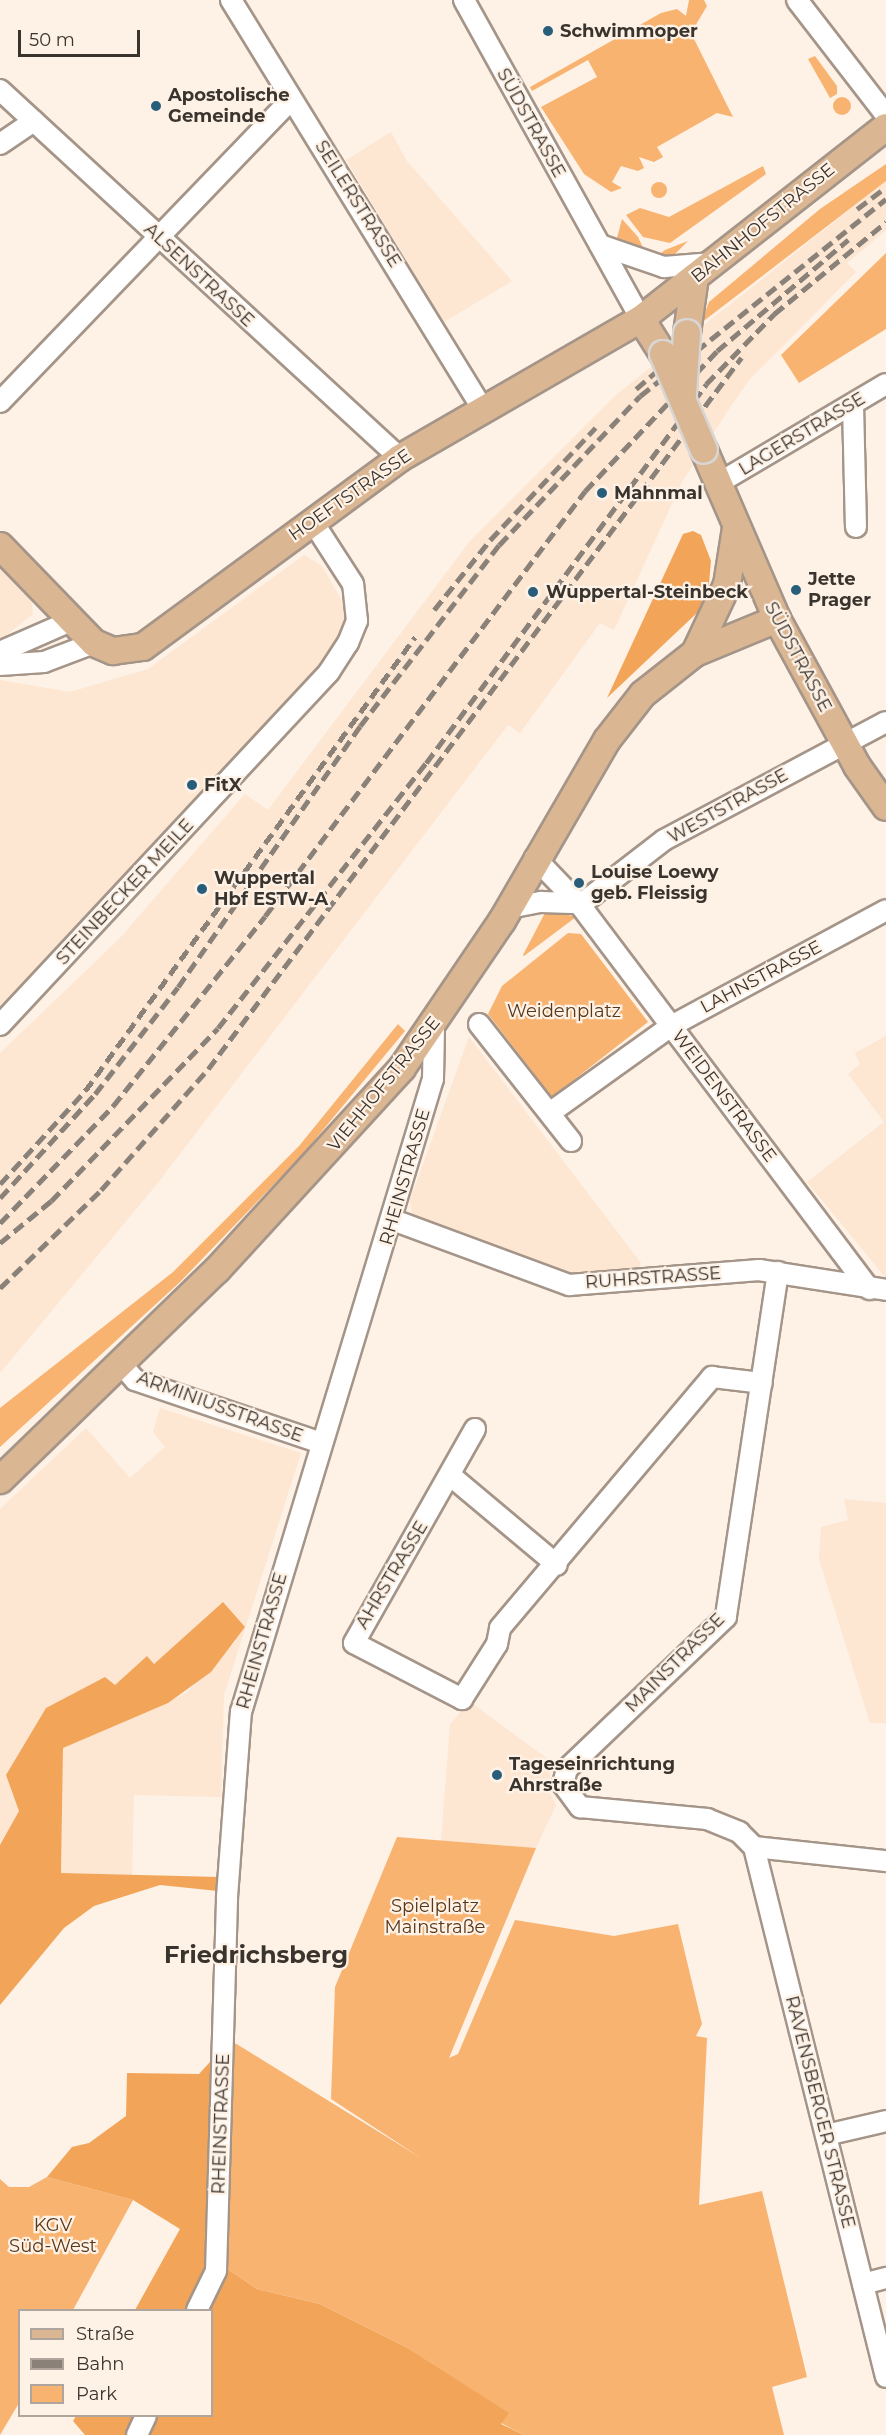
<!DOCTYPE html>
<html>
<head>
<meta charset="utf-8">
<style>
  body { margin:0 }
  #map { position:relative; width:886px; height:2435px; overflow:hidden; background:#fef1e5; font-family:Montserrat,sans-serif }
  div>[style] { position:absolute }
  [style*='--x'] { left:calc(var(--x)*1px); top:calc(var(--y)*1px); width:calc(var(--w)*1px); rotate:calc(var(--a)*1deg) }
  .built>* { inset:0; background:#fde6d2 }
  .green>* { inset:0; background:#f9b370 }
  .round { border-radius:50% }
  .forest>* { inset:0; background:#f2a559 }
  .roads { filter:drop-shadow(2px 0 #a59588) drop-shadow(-2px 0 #a59588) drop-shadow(0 2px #a59588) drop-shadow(0 -2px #a59588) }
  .minor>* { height:20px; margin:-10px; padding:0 10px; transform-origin:10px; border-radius:10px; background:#fff }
  .major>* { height:26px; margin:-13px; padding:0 13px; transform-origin:13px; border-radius:13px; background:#dab693 }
  .rail>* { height:4.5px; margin-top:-2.25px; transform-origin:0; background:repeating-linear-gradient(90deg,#8a8179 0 12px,transparent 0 18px) }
  .bridges { filter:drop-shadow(2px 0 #d8d6d5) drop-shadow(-2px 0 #d8d6d5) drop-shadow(0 2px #d8d6d5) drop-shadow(0 -2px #d8d6d5) }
  .major-bridge>* { height:26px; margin:-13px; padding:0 13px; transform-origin:13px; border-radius:13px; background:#dab693 }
  .dots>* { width:16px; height:16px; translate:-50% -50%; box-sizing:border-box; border:3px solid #fef1e5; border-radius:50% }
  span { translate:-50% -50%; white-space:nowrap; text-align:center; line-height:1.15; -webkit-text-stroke:4.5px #fef1e5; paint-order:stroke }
  .poi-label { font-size:18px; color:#3a342e; font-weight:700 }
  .left { translate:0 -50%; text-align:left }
  .street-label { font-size:18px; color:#3a342e }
  .park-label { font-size:18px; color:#583819 }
  .district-label { font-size:24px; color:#3a342e; font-weight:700 }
  .legend { position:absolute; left:18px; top:2309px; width:195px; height:108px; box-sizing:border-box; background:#fef1e5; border:2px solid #b0a59c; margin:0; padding:8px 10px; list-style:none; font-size:18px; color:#3a342e }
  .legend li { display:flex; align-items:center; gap:12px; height:30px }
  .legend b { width:30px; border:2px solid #b0a59c }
  .scale { position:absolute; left:18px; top:30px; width:122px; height:27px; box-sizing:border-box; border:3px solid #3a342e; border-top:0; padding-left:8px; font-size:18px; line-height:21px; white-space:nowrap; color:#3a342e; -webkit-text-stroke:4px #fef1e5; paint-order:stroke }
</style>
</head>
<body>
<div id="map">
  <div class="built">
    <div style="clip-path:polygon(391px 132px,407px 161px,512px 281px,444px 322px,346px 160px)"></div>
    <div style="clip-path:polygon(886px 181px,886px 230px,847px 263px,856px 272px,749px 380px,727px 412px,682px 482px,614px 630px,600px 623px,520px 733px,508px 725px,157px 1184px,0 1373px,0 1053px,119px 939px,245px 794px,268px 810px,470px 541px,617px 394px)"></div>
    <div style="clip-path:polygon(304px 555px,322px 566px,347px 610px,344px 628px,317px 672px,0 1006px,0 680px,70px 692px,148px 669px)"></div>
    <div style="clip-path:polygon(0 568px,31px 598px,33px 614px,0 640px)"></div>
    <div style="clip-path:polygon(886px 1036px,886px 1278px,807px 1182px,884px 1122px,848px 1074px,860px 1064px,855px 1053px)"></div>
    <div style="clip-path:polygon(469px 1037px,641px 1263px,637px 1271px,573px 1278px,412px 1216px,410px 1200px)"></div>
    <div style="clip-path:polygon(160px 1408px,301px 1453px,224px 1695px,221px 1797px,134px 1795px,132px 1875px,61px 1873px,63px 1748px,186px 1693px,236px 1641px,223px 1603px,154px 1664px,147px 1656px,115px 1685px,105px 1677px,0 1845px,0 1509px,86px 1428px,130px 1478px,165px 1447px,153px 1432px)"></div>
    <div style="clip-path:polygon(844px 1499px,886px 1503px,886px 1723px,870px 1723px,819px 1559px,821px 1527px,848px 1520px)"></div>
    <div style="clip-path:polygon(469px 1701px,552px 1762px,548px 1789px,556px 1805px,536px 1848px,441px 1841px,450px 1725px)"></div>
  </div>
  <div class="green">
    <div style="clip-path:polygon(689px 0,704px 0,707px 6px,691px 33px,733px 117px,717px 113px,657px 147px,663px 157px,654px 162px,639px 157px,644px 168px,638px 171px,621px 166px,612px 182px,622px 188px,611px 192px,584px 174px,541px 107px,597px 77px,588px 60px,532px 91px,530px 87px,661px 13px,677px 9px,686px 16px)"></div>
    <div style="clip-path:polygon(815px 56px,837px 86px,837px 94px,830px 98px,808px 59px)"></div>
    <div class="round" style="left:833px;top:97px;width:18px;height:18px"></div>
    <div style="clip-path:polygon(886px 164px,886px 181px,701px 323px,709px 302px,820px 209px)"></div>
    <div style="clip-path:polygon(763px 166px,766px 174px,670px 243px,643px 237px,626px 215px,640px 208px,669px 217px)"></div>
    <div class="round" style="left:651px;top:182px;width:16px;height:16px"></div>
    <div style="clip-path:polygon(622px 219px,638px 237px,646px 254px,617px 238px)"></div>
    <div style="clip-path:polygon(688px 241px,674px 255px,656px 257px,665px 250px)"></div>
    <div style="clip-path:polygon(886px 253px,886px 329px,799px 383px,781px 355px)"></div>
    <div style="clip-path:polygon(547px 909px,576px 917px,524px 956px,523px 955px)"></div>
    <div style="clip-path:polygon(568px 933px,581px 934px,648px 1022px,552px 1097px,488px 1014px,502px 986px)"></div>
    <div style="clip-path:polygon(398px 1024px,405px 1031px,303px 1154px,180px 1282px,0 1447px,0 1408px,173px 1272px,299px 1146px)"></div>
    <div style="clip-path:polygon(397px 1837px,536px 1848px,449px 2058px,458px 2054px,515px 1920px,614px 1936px,678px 1924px,702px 2024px,696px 2036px,707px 2038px,699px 2205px,762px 2191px,807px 2377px,772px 2387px,784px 2435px,524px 2435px,501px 2423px,508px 2413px,408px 2348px,320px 2304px,257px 2289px,226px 2268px,230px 2040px,421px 2158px,331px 2099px,335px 1987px)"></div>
    <div style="clip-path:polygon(47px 2177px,133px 2200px,73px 2310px,20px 2310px,19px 2403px,0 2435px,0 2179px,9px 2187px,29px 2187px)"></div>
  </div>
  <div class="forest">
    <div style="clip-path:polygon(693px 531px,701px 535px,711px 561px,708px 595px,699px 611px,607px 698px,683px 534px)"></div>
    <div style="clip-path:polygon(223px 1602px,245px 1627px,211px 1672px,168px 1703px,63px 1748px,61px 1873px,219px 1877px,218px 1891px,160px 1885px,94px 1906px,64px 1928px,0 2005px,0 1845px,19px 1811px,6px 1775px,46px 1708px,105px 1677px,115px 1685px,147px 1656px,154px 1664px)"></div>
    <div style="clip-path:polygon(230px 2040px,226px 2268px,257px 2289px,320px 2304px,408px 2348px,509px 2413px,501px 2424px,524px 2435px,85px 2435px,73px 2421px,76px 2416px,212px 2416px,212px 2310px,135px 2310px,180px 2229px,133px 2200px,47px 2177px,72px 2147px,89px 2143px,126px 2116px,127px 2073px,199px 2074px)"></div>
  </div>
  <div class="roads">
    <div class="minor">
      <div style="--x:231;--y:0;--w:480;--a:58.4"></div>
      <div style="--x:464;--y:0;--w:365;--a:61"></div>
      <div style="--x:797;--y:0;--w:145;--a:52.3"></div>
      <div style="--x:0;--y:90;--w:544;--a:42.61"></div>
      <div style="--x:0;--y:144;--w:41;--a:-34.1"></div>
      <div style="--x:600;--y:245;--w:68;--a:19"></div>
      <div style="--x:664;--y:267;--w:49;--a:-4.7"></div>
      <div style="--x:0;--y:402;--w:419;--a:-46.1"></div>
      <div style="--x:853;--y:405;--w:122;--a:88.6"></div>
      <div style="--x:717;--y:484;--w:196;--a:-30.6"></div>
      <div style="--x:0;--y:652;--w:77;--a:-23.6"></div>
      <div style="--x:0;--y:665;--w:44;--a:-3.9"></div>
      <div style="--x:44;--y:662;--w:53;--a:-20.8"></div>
      <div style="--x:535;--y:858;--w:65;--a:46.2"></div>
      <div style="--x:580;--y:905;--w:481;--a:53"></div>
      <div style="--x:580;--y:905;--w:106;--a:-37.7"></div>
      <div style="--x:664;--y:840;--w:251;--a:-28"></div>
      <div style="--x:509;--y:908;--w:33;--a:-11"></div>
      <div style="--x:541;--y:902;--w:38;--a:2"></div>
      <div style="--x:479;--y:1024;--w:149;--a:51.8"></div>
      <div style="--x:0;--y:1025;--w:483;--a:-47"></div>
      <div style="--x:329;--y:672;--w:35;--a:-57"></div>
      <div style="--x:348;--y:643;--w:24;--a:-68"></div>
      <div style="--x:357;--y:621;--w:37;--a:-96"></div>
      <div style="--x:353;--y:584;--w:74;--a:-122.8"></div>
      <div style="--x:551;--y:1112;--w:148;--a:-35.6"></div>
      <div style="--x:671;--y:1026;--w:244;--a:-28.3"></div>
      <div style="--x:393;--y:1220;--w:188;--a:20.3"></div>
      <div style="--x:569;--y:1285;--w:191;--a:-4.5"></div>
      <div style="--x:759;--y:1270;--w:129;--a:8.9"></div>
      <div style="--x:778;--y:1272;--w:349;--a:98.6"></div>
      <div style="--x:726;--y:1617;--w:220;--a:136.3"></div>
      <div style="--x:567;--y:1769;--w:16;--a:105"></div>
      <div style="--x:563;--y:1784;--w:29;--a:54"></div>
      <div style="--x:580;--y:1807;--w:128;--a:5.4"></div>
      <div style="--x:707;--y:1819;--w:35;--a:22"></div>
      <div style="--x:739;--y:1832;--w:21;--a:45"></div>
      <div style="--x:754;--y:1847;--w:546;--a:76.01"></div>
      <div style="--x:122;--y:1365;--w:20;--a:49"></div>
      <div style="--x:135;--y:1380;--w:196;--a:18.7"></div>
      <div style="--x:475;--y:1429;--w:246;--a:119.5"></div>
      <div style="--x:354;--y:1643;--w:122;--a:27.4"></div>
      <div style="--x:462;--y:1699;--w:65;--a:-57.5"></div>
      <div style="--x:497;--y:1644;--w:16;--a:-79"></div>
      <div style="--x:500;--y:1628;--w:329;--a:-49.8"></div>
      <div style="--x:712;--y:1377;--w:50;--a:6.8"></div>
      <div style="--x:451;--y:1476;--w:138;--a:40"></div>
      <div style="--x:754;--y:1847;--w:133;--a:6.1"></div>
      <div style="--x:826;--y:2135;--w:62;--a:-13.1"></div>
      <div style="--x:863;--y:2284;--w:24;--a:-15"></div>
      <div style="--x:197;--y:2310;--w:43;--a:-64"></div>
      <div style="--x:216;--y:2271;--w:374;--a:-88.3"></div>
      <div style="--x:227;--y:1897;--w:186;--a:-85.7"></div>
      <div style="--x:241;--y:1712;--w:661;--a:-73.13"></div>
      <div style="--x:433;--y:1079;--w:53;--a:-88.9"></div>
      <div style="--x:137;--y:2435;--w:21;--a:-65"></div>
    </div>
    <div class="major">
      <div style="--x:641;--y:319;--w:41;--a:57.8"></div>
      <div style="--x:687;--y:333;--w:57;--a:-81.9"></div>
      <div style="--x:704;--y:450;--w:184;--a:66.6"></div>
      <div style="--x:777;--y:619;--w:167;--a:61.4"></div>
      <div style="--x:857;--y:766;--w:50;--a:54.7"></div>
      <div style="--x:0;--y:546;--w:135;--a:45.9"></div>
      <div style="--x:94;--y:643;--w:21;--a:23"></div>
      <div style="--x:113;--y:651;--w:30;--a:-8"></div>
      <div style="--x:143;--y:647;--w:319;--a:-36.3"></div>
      <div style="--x:400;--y:458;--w:278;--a:-30"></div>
      <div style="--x:641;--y:319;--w:311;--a:-38.1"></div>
      <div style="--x:695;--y:653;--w:75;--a:-64.8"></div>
      <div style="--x:727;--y:585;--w:58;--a:-81"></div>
      <div style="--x:0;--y:1480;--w:302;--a:-44.1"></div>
      <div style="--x:217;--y:1270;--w:274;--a:-47.5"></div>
      <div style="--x:402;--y:1068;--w:178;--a:-55.8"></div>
      <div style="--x:502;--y:921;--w:209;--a:-59.9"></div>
      <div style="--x:607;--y:740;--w:58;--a:-52"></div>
      <div style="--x:643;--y:694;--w:66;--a:-38.3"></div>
      <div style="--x:695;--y:653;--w:89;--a:-22.5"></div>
    </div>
  </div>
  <div class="rail">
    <div style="--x:857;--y:209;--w:36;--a:-37"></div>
    <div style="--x:636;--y:389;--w:87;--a:-40.8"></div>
    <div style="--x:434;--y:610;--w:90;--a:-51.3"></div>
    <div style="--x:490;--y:540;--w:154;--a:-46.8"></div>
    <div style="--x:0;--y:1184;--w:126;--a:-47.6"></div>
    <div style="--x:85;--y:1091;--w:561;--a:-53.99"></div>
    <div style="--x:0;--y:1198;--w:141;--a:-47.6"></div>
    <div style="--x:95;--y:1094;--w:135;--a:-52.2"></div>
    <div style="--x:178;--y:987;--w:318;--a:-55.1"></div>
    <div style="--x:360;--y:726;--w:228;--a:-52.5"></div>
    <div style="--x:499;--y:545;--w:205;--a:-46.6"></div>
    <div style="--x:640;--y:396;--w:315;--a:-38.7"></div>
    <div style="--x:0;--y:1223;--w:163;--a:-46"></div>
    <div style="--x:113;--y:1106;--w:243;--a:-51.3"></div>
    <div style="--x:265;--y:916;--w:532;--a:-53.02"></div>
    <div style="--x:585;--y:491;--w:192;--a:-46.7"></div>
    <div style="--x:717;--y:351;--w:172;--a:-40.3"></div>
    <div style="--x:0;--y:1243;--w:66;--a:-39.5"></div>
    <div style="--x:51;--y:1201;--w:240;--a:-46"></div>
    <div style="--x:218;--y:1028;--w:337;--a:-51.9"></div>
    <div style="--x:426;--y:763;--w:471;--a:-53.5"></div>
    <div style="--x:706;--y:384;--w:98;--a:-45.8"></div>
    <div style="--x:774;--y:314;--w:145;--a:-39.4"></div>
    <div style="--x:0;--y:1288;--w:141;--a:-44.1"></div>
    <div style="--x:101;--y:1190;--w:162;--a:-48.5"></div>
    <div style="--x:208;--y:1069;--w:889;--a:-53.14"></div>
  </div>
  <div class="bridges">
    <div class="major-bridge">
      <div style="--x:663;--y:354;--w:104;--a:66.9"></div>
      <div style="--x:683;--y:394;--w:61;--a:-86.2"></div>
    </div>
  </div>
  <div class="dots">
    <div style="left:548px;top:31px;background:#295e7a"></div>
    <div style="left:156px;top:106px;background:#295e7a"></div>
    <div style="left:602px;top:493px;background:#295e7a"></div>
    <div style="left:796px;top:590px;background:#295e7a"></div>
    <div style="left:533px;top:592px;background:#295e7a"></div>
    <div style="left:192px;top:785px;background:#295e7a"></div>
    <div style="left:579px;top:883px;background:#295e7a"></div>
    <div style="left:202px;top:889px;background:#295e7a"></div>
    <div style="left:497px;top:1775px;background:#295e7a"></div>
  </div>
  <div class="poi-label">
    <span class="left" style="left:560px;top:31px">Schwimmoper</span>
    <span class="left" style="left:168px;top:106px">Apostolische<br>Gemeinde</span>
    <span class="left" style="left:614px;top:493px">Mahnmal</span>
    <span class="left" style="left:808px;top:590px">Jette<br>Prager</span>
    <span class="left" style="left:546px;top:592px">Wuppertal-Steinbeck</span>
    <span class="left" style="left:204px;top:785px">FitX</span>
    <span class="left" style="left:591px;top:883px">Louise Loewy<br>geb. Fleissig</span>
    <span class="left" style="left:214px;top:889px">Wuppertal<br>Hbf ESTW-A</span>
    <span class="left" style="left:509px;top:1775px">Tageseinrichtung<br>Ahrstraße</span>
  </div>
  <div class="street-label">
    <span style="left:531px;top:123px;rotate:61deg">SÜDSTRASSE</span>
    <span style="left:358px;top:204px;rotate:58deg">SEILERSTRASSE</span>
    <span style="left:763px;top:223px;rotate:-39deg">BAHNHOFSTRASSE</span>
    <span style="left:199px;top:275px;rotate:43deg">ALSENSTRASSE</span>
    <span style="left:802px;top:434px;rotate:-31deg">LAGERSTRASSE</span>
    <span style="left:350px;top:495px;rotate:-35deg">HOEFTSTRASSE</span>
    <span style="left:798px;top:657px;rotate:62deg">SÜDSTRASSE</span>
    <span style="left:728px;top:806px;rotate:-29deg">WESTSTRASSE</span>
    <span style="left:125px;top:892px;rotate:-47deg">STEINBECKER MEILE</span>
    <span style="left:761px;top:977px;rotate:-28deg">LAHNSTRASSE</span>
    <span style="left:384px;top:1084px;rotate:-51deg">VIEHHOFSTRASSE</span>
    <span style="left:724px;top:1096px;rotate:53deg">WEIDENSTRASSE</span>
    <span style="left:405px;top:1177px;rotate:-74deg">RHEINSTRASSE</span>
    <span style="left:653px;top:1278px;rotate:-4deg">RUHRSTRASSE</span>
    <span style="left:220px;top:1407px;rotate:20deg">ARMINIUSSTRASSE</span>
    <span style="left:392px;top:1575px;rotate:-59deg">AHRSTRASSE</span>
    <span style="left:262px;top:1641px;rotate:-74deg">RHEINSTRASSE</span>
    <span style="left:675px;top:1663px;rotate:-45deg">MAINSTRASSE</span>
    <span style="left:820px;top:2112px;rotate:76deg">RAVENSBERGER STRASSE</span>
    <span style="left:221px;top:2124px;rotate:-88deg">RHEINSTRASSE</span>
  </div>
  <div class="park-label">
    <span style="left:564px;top:1011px">Weidenplatz</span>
    <span style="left:435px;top:1917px">Spielplatz<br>Mainstraße</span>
    <span style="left:53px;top:2236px">KGV<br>Süd-West</span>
  </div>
  <div class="district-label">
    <span style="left:256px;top:1955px">Friedrichsberg</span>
  </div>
  <ul class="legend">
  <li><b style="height:8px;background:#dab693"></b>Straße</li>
  <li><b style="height:8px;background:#8a8179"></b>Bahn</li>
  <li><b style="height:16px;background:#f9b370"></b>Park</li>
  </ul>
  <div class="scale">50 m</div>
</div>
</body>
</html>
